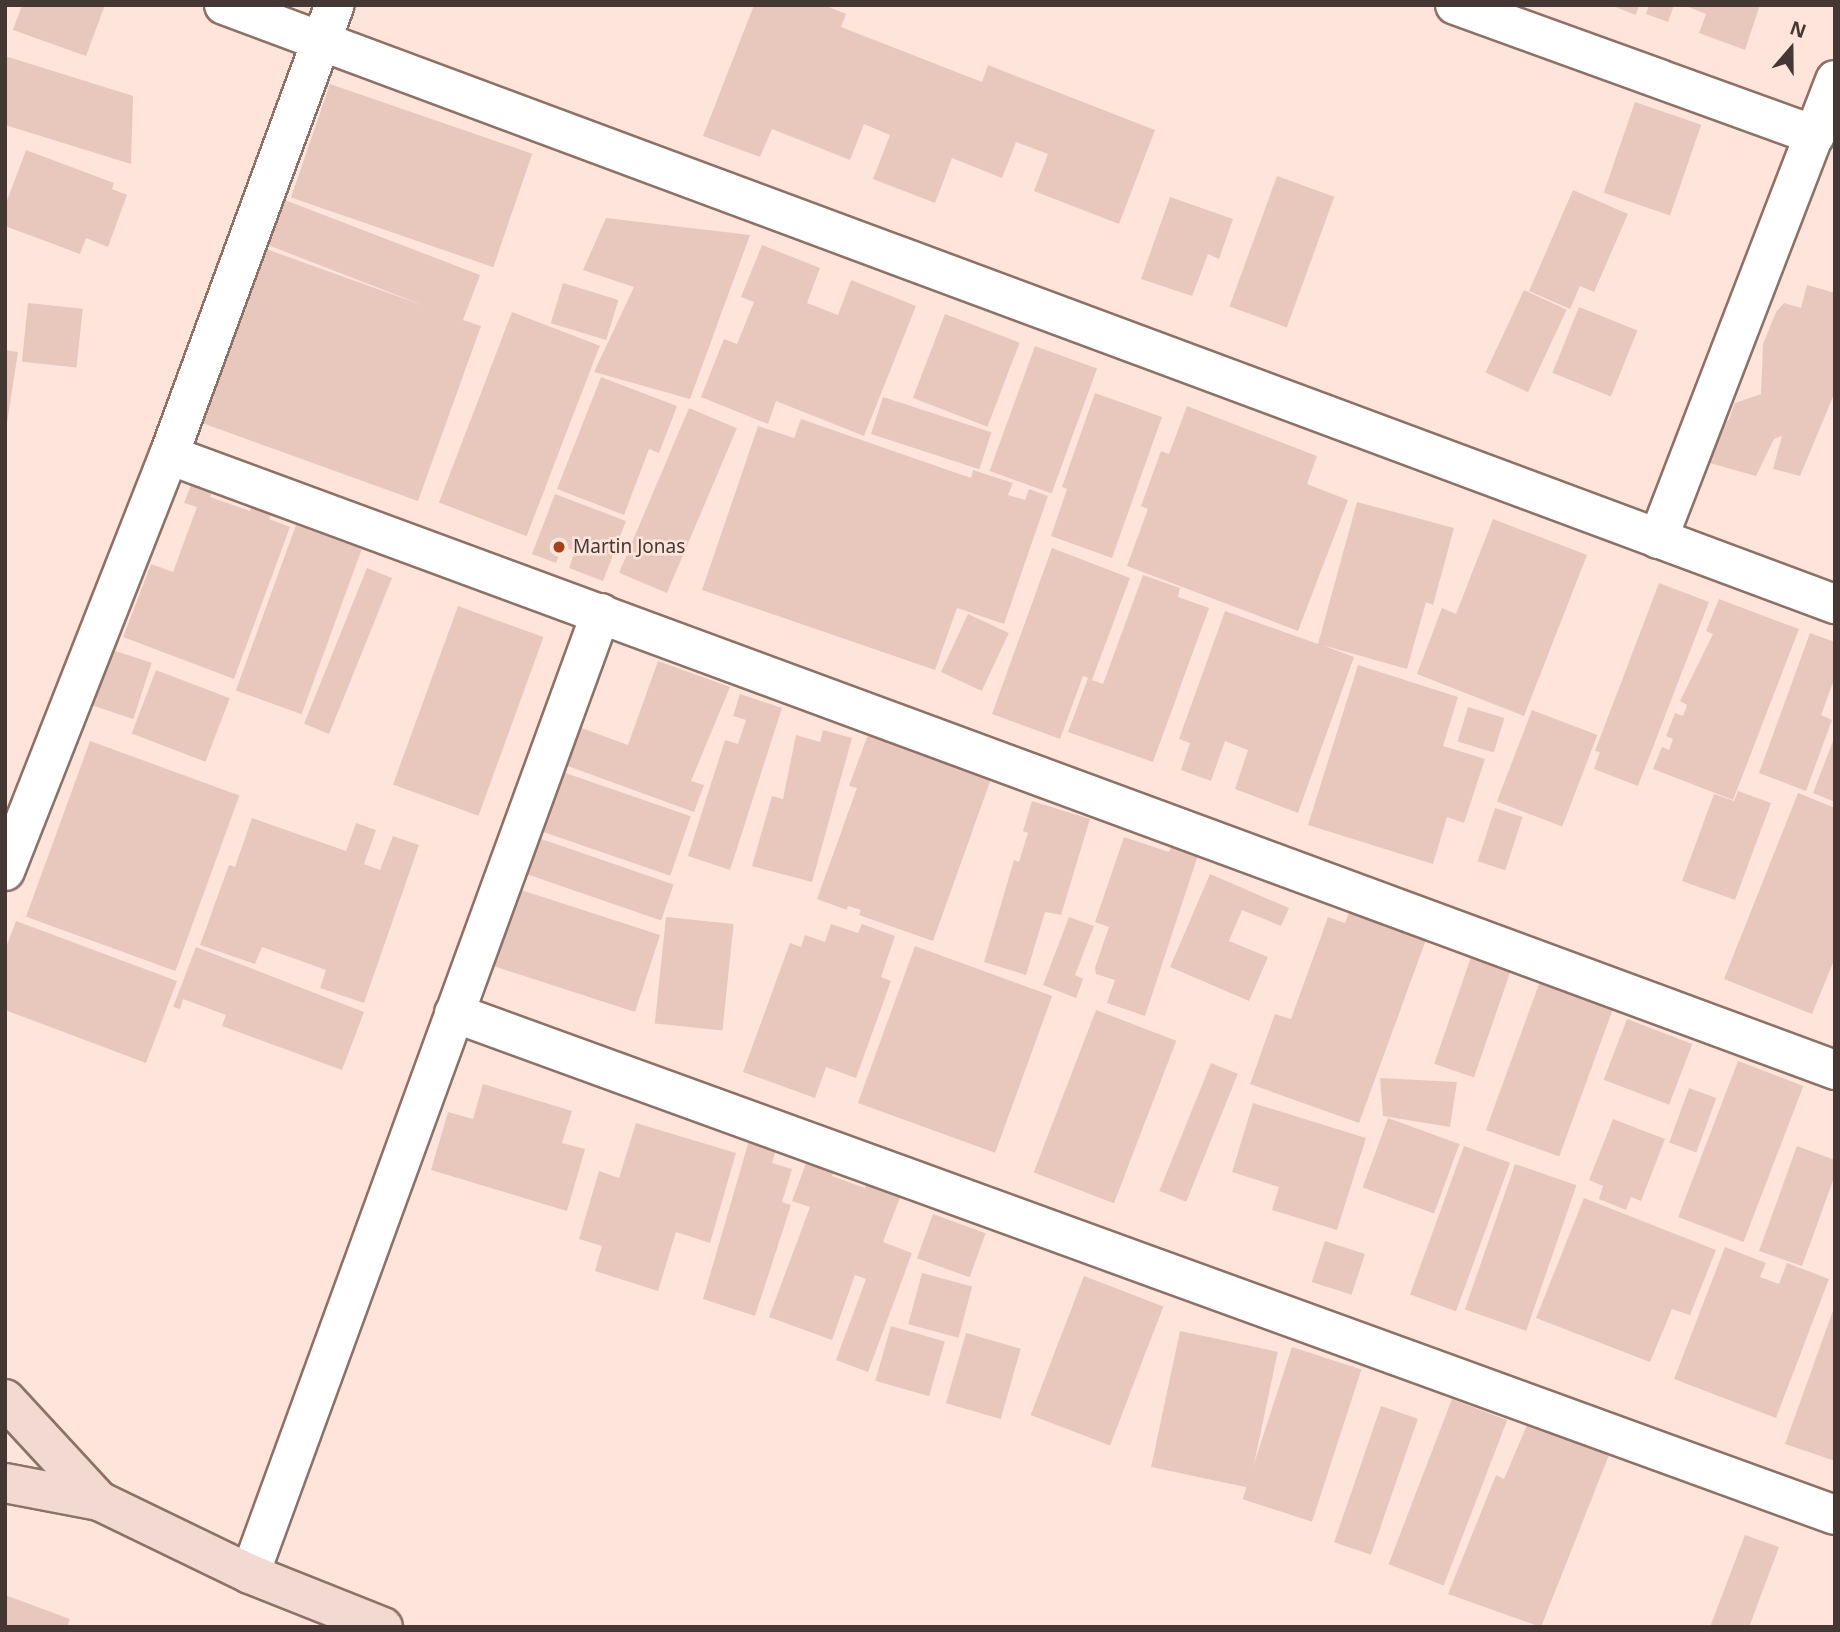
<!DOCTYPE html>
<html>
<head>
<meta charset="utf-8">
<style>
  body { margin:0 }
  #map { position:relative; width:1840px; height:1632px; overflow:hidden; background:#ffe4db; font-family:"Noto Sans",sans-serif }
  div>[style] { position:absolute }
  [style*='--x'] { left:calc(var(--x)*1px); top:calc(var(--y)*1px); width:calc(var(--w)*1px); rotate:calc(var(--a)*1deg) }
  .building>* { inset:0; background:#e8c8bc; transform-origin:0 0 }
  .roads { filter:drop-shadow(2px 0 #8e7167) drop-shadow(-2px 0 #8e7167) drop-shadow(0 2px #8e7167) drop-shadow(0 -2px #8e7167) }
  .street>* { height:38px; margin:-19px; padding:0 19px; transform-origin:19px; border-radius:19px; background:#fff }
  .secondary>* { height:38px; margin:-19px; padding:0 19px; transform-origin:19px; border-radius:19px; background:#f2dad2 }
  .dots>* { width:19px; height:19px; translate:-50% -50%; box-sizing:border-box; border:4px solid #ffe4db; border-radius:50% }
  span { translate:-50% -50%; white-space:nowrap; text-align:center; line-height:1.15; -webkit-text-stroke:5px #ffe4db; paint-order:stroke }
  .poi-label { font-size:19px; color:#453834 }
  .left { translate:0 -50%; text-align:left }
  .frame { position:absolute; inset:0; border:7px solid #453834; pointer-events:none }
  .north { position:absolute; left:1756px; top:14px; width:70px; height:70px; -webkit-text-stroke:5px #ffe4db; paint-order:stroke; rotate:20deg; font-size:19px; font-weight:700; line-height:28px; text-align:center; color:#453834 }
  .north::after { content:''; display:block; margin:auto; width:24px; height:32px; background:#453834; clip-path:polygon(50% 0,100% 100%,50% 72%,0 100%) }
</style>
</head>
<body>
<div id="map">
  <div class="building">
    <div style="clip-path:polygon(22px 5px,105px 5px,86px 56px,13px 30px)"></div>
    <div style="clip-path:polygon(754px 5px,824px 5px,846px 14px,841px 27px,982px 82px,988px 65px,1155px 130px,1119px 224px,1034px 191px,1048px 154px,1016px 142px,1002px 178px,952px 158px,935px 203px,873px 179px,890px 135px,864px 124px,850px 160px,772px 129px,760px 157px,703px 136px)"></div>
    <div style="clip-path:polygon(1610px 5px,1639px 5px,1636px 15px)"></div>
    <div style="clip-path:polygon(1649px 5px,1674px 5px,1668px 22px,1646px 14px)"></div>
    <div style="clip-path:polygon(1683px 5px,1760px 5px,1745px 50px,1699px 33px,1706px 14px)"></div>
    <div style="clip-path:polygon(5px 56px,133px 96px,131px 164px,5px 125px)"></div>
    <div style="left:330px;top:84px;width:214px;height:120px;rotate:19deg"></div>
    <div style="left:1635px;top:102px;width:70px;height:96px;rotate:19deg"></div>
    <div style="clip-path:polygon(26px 150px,114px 183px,112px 189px,127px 195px,108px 247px,86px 238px,80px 254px,5px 226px,5px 206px)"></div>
    <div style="left:1277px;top:176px;width:61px;height:139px;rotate:20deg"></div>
    <div style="clip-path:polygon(1573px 190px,1628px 214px,1594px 292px,1580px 286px,1570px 309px,1529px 291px)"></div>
    <div style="clip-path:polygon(277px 197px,480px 275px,463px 320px,481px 326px,418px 501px,194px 420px,255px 245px,425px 306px,260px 242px)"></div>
    <div style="clip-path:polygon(1170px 197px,1233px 219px,1219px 259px,1208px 254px,1192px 296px,1141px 279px)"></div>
    <div style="clip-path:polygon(606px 218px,750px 235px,690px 399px,594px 372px,634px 287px,583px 270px)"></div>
    <div style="clip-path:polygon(762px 245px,820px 268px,807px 303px,838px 315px,851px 280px,916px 306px,864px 436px,776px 401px,768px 424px,701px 397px,724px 339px,737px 344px,754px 302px,741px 297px)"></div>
    <div style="left:563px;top:283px;width:58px;height:42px;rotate:17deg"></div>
    <div style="clip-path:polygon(1807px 285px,1835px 293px,1835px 392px,1800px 476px,1773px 469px,1782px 436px,1774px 439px,1756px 476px,1699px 460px,1716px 418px,1728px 421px,1735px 403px,1761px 394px,1763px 344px,1776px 312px,1784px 303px,1801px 308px)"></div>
    <div style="left:1524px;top:290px;width:47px;height:91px;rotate:25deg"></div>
    <div style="left:28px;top:303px;width:55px;height:59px;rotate:6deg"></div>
    <div style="left:1579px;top:307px;width:63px;height:71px;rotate:22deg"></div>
    <div style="left:512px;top:312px;width:94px;height:204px;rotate:21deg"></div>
    <div style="left:945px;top:314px;width:80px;height:90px;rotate:21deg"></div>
    <div style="left:1035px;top:346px;width:66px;height:133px;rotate:20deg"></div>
    <div style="clip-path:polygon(5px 350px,18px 352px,7px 423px,5px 423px)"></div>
    <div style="clip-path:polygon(601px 377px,677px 406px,659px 453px,649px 449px,624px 515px,557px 489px)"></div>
    <div style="clip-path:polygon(1095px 393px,1162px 417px,1112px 558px,1051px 536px,1067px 489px,1062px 487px)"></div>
    <div style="left:883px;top:397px;width:114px;height:39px;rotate:18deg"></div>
    <div style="clip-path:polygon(1187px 406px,1317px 456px,1307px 484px,1348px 500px,1298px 631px,1127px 566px,1148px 509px,1141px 506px,1161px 451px,1169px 454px)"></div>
    <div style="left:689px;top:408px;width:52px;height:179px;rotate:23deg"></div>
    <div style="clip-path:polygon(801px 419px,971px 478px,973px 470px,1013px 483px,1008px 495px,1025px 500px,1029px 489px,1048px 496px,1004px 624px,957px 608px,935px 670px,702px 590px,758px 426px,794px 438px)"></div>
    <div style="clip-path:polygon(197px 470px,217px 477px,210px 497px,250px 511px,257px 492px,277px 499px,269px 519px,290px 527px,234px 679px,123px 637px,151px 564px,173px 572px,197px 507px,184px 503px)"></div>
    <div style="clip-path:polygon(555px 494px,626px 521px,603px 581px,569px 568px,575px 551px,562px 547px,556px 563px,532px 554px)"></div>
    <div style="clip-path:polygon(1357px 502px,1454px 528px,1433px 605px,1426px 602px,1407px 669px,1322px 645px,1354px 657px,1298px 813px,1235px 789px,1248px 750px,1225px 741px,1211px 781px,1181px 770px,1190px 743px,1179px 739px,1225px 611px,1318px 644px)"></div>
    <div style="clip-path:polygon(1493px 519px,1587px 555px,1524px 716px,1417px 674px,1442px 608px,1456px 614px)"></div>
    <div style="left:296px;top:525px;width:70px;height:176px;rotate:20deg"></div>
    <div style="clip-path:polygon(1052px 548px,1130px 578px,1092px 680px,1103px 684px,1143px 575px,1180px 588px,1178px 597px,1209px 608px,1153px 762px,1068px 732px,1088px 678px,1083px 676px,1060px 739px,992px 714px)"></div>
    <div style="left:367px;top:568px;width:27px;height:168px;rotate:22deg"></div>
    <div style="clip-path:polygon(1659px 583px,1709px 602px,1638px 786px,1594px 769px,1600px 752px,1595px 751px)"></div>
    <div style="clip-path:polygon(1719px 599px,1799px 629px,1733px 800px,1653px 769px,1662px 747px,1669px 750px,1673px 739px,1666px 736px,1675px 713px,1683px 716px,1687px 705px,1680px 701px,1713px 634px,1706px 631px)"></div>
    <div style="left:458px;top:606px;width:91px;height:190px;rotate:20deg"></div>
    <div style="left:968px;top:614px;width:45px;height:64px;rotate:25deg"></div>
    <div style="clip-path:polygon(1810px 633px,1835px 642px,1835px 677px,1821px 715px,1832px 720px,1806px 791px,1759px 773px)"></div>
    <div style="left:106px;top:648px;width:48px;height:59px;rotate:18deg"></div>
    <div style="clip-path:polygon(658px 661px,730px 687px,691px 781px,704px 785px,694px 812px,554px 761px,568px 723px,628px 745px)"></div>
    <div style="clip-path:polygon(1358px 665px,1458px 697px,1443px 746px,1485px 759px,1464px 823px,1447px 817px,1433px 864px,1308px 825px)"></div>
    <div style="left:156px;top:670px;width:79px;height:68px;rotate:21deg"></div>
    <div style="clip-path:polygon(740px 694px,782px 708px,730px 870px,688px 856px,725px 740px,738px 744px,746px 720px,733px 716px)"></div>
    <div style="left:1468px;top:707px;width:38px;height:36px;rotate:17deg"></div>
    <div style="left:1532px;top:710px;width:70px;height:98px;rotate:21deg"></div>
    <div style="clip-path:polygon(873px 721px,996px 765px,933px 941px,859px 915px,861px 910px,848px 906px,847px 910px,817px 899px,857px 788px,849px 786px)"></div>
    <div style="clip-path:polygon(823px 730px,852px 738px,812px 882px,752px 866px,772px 796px,783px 799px,796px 735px,820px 742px)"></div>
    <div style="clip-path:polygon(1835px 736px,1835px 802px,1813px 793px)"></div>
    <div style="left:90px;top:741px;width:159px;height:187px;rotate:20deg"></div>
    <div style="left:548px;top:767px;width:151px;height:63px;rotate:19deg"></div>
    <div style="clip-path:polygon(1738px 791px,1771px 803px,1735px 900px,1682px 881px,1714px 794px,1734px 801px)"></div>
    <div style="clip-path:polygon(1798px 793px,1835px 808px,1835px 958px,1812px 1014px,1724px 979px)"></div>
    <div style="clip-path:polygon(1032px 801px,1090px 819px,1061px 915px,1045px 912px,1026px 975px,984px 962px,1014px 860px,1019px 862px,1028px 833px,1023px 831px)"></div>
    <div style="left:1495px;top:808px;width:29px;height:56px;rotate:18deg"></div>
    <div style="clip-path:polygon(252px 818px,346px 851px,356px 823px,376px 830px,364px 864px,380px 870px,393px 836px,419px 845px,364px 1003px,320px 988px,326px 970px,262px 947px,255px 964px,200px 945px,229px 865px,235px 867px)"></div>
    <div style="left:527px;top:834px;width:155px;height:38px;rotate:19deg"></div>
    <div style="clip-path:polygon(1175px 835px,1202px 843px,1145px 1016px,1107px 1003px,1115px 980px,1096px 974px,1095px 968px,1109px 927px,1095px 922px,1124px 837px,1169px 852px)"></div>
    <div style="clip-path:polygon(1210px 874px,1289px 908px,1281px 926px,1242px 910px,1229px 941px,1268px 957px,1249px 1001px,1170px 967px)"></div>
    <div style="left:506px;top:885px;width:162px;height:81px;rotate:18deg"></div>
    <div style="clip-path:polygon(1350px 909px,1427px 937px,1359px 1123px,1250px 1084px,1275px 1014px,1291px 1019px,1328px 917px,1345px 923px)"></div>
    <div style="left:666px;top:917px;width:68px;height:107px;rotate:6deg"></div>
    <div style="clip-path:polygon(1069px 917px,1094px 926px,1075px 975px,1083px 979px,1076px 998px,1043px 985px)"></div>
    <div style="clip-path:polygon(16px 921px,177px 981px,146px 1063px,5px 1010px,5px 950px)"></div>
    <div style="clip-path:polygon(831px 924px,858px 933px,862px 924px,895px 936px,881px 977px,891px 981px,856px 1078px,826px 1067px,815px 1098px,743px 1072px,790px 943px,801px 947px,805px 935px,825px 942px)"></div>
    <div style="left:915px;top:946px;width:146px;height:167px;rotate:20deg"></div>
    <div style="clip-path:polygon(196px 947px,364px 1012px,342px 1070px,222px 1026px,226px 1015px,183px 999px,180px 1009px,173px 1007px)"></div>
    <div style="left:1471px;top:957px;width:42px;height:113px;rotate:19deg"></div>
    <div style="left:1543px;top:973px;width:78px;height:167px;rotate:20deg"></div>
    <div style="left:1096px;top:1010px;width:86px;height:174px;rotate:21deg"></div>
    <div style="left:1627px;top:1019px;width:70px;height:65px;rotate:21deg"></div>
    <div style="left:1738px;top:1061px;width:70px;height:167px;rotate:21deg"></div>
    <div style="left:1211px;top:1063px;width:29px;height:138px;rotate:22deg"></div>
    <div style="clip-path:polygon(1380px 1078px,1457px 1082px,1450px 1127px,1383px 1116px)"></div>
    <div style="clip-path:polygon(483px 1084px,572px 1111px,562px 1143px,585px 1149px,567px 1211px,431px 1170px,448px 1112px,473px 1119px)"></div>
    <div style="left:1689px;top:1088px;width:29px;height:58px;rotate:20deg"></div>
    <div style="clip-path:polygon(1253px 1103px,1366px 1138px,1337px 1230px,1272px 1210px,1279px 1187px,1232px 1172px)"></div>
    <div style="left:1388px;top:1118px;width:76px;height:74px;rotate:20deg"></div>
    <div style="clip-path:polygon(1613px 1119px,1665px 1139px,1641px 1201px,1631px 1197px,1626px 1210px,1599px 1199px,1603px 1186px,1589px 1180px)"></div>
    <div style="clip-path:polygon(636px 1123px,736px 1153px,710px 1243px,676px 1232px,658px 1291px,595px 1271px,602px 1246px,579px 1239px,599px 1171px,619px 1178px)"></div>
    <div style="clip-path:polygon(750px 1137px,777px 1146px,772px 1163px,792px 1169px,782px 1202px,791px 1205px,755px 1316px,703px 1299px)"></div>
    <div style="left:1464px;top:1146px;width:49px;height:158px;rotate:20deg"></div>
    <div style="clip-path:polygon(1797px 1146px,1835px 1160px,1835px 1175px,1802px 1266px,1759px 1251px)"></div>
    <div style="clip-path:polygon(810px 1152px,837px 1162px,832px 1176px,865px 1188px,870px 1174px,904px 1187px,883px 1242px,912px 1253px,868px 1372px,836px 1360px,866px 1279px,855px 1275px,832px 1340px,769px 1317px,810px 1207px,792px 1201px)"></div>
    <div style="left:1515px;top:1164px;width:65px;height:154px;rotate:19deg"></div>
    <div style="clip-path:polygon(1584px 1198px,1716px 1250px,1690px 1315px,1672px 1309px,1650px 1362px,1536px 1318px)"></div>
    <div style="left:933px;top:1214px;width:56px;height:47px;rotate:20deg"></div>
    <div style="left:1325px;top:1241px;width:42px;height:43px;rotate:18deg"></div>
    <div style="clip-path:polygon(1725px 1247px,1766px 1263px,1760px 1277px,1779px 1284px,1787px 1263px,1829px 1279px,1776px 1418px,1674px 1379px)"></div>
    <div style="left:922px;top:1273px;width:52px;height:53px;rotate:15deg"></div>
    <div style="left:1084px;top:1276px;width:85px;height:149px;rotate:21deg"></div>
    <div style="clip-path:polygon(1835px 1305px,1835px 1461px,1785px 1444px)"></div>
    <div style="left:891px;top:1326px;width:56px;height:57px;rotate:16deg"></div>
    <div style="left:1180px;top:1331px;width:100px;height:139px;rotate:12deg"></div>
    <div style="left:966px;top:1333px;width:57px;height:73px;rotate:16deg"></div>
    <div style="left:1292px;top:1347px;width:73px;height:160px;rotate:18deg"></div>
    <div style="left:1452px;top:1399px;width:59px;height:177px;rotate:21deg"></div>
    <div style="left:1381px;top:1406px;width:39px;height:144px;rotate:19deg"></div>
    <div style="clip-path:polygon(1530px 1418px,1611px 1450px,1541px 1627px,1448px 1594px,1496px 1475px,1504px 1479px)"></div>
    <div style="clip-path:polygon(1745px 1535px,1779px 1547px,1749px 1627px,1710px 1627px)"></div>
    <div style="clip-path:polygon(5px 1595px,70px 1619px,67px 1627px,5px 1627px)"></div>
  </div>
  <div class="roads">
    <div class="street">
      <div style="--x:224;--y:5;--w:1719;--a:20.4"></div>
      <div style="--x:1455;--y:5;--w:383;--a:19.9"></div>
      <div style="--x:169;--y:455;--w:1776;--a:20.26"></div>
      <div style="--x:1658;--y:539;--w:492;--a:-68.9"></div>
      <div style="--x:5;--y:871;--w:447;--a:-68.5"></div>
      <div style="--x:169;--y:455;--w:480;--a:-69.8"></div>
      <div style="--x:454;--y:1013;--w:1469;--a:19.98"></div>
      <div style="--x:250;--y:1574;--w:1023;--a:-69.94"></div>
    </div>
    <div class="secondary">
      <div style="--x:5;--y:1399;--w:139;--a:47.3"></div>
      <div style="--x:5;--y:1483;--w:96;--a:10.8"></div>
      <div style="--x:99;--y:1501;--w:168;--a:25.8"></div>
      <div style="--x:250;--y:1574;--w:143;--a:21.7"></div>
    </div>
  </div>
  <div class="dots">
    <div style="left:559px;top:547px;background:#a74117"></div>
  </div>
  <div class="poi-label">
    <span class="left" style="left:573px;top:547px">Martin Jonas</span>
  </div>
  <div class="frame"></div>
  <div class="north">N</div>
</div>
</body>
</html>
